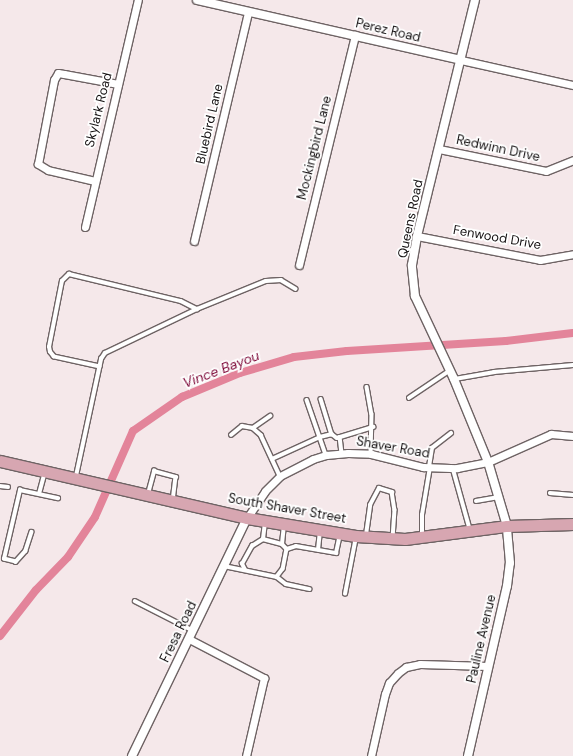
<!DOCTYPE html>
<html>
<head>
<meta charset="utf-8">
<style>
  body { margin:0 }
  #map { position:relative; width:573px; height:756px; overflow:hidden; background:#f5e8ea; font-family:"DM Sans",sans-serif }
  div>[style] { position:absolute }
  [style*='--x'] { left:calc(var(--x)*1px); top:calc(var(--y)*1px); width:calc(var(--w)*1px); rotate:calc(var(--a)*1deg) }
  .canal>* { height:8px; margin:-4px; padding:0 4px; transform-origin:4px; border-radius:4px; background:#e3849a }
  .roads { filter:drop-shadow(1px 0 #6e6364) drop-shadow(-1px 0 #6e6364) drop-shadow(0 1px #6e6364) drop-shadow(0 -1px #6e6364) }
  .service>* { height:3.5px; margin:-1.75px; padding:0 1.75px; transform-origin:1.75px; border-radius:1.75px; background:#fff }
  .minor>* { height:7px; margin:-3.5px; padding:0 3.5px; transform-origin:3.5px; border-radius:3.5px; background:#fff }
  .tertiary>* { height:8px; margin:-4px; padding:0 4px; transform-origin:4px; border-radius:4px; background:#fff }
  .primary>* { height:11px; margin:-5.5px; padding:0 5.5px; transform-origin:5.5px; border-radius:5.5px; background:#d7a6b1 }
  span { translate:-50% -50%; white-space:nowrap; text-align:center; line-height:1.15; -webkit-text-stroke:3.5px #fff; paint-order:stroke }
  .street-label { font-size:13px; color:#151112 }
  .water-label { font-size:14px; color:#7d0737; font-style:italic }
</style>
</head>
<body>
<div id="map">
  <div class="canal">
    <div style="--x:0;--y:636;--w:58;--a:-52"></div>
    <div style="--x:36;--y:590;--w:46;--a:-45.9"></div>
    <div style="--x:68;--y:557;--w:48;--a:-56"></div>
    <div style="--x:95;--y:517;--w:94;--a:-66.2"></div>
    <div style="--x:133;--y:431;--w:60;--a:-34.8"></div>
    <div style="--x:182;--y:397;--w:63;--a:-22.5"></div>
    <div style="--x:240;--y:373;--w:56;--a:-16.5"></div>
    <div style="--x:294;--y:357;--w:53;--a:-6.5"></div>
    <div style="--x:347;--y:351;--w:159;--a:-3.6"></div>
    <div style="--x:506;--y:341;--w:67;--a:-6.8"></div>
  </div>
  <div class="roads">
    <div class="service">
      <div style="--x:100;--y:367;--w:47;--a:-167.7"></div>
      <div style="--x:54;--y:357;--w:6;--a:-129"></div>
      <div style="--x:50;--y:352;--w:5;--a:-101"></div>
      <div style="--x:49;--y:347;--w:67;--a:-78.9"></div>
      <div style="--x:62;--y:281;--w:10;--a:-45"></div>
      <div style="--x:69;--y:274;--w:115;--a:13.6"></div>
      <div style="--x:181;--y:301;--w:18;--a:27"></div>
      <div style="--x:197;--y:309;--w:74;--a:-22.1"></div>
      <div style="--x:266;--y:281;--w:15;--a:-4"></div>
      <div style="--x:281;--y:280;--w:17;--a:31"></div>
      <div style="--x:455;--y:379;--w:40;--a:-10"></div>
      <div style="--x:494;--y:372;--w:79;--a:-5.1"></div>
      <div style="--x:367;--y:387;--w:27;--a:80"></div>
      <div style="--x:372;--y:414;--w:40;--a:91.4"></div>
      <div style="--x:409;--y:398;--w:48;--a:-34"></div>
      <div style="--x:321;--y:399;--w:37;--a:73"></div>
      <div style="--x:307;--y:400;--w:58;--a:70.9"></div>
      <div style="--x:253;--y:428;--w:21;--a:-35"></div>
      <div style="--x:231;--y:435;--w:14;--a:-39"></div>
      <div style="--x:242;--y:426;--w:11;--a:10"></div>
      <div style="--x:253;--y:428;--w:11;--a:41"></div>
      <div style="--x:261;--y:435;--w:45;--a:65.1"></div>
      <div style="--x:340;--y:437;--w:16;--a:83"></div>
      <div style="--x:272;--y:459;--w:53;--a:-24.6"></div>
      <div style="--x:320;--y:437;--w:12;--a:-14"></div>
      <div style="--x:332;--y:434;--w:6;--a:39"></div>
      <div style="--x:337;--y:438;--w:38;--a:-17"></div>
      <div style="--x:429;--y:467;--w:19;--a:-81"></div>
      <div style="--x:432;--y:448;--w:24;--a:-38"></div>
      <div style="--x:453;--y:468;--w:63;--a:74.4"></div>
      <div style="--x:76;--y:476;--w:120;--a:-77.9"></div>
      <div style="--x:101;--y:359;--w:7;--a:-56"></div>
      <div style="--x:105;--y:353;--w:102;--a:-25.6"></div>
      <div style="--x:0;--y:486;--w:8;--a:7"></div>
      <div style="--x:550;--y:493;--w:23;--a:5"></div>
      <div style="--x:39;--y:494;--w:23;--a:-75"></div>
      <div style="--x:148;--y:494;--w:24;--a:-75"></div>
      <div style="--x:154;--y:471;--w:23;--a:15"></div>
      <div style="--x:176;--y:477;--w:23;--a:97"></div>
      <div style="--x:476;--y:501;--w:23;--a:-10"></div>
      <div style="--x:32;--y:532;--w:20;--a:108"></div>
      <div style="--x:26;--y:551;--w:15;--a:132"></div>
      <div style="--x:16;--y:562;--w:12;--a:-166"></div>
      <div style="--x:4;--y:559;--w:71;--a:-76.9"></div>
      <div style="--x:20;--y:490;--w:39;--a:12"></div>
      <div style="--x:366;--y:535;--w:30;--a:-82"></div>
      <div style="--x:370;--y:505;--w:19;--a:-62"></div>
      <div style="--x:379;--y:488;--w:14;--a:17"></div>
      <div style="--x:392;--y:492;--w:18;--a:81"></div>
      <div style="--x:395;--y:510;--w:27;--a:94"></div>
      <div style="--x:422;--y:535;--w:20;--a:-90"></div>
      <div style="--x:422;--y:515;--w:49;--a:-80.5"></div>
      <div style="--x:263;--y:539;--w:17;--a:-83"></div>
      <div style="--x:282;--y:544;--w:19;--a:-84"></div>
      <div style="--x:287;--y:549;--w:9;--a:-18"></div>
      <div style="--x:296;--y:546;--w:41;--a:9.9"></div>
      <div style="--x:336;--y:553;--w:19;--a:-78"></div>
      <div style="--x:318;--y:550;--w:19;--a:-84"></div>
      <div style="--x:224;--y:566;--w:54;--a:11.7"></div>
      <div style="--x:277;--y:577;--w:11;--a:38"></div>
      <div style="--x:286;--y:584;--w:24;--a:12"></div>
      <div style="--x:245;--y:570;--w:7;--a:-117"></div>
      <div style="--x:242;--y:564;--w:21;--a:-61"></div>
      <div style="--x:252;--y:546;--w:13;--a:-32"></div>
      <div style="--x:263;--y:539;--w:20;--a:15"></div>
      <div style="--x:282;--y:544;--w:7;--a:45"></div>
      <div style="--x:287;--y:549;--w:20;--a:101"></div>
      <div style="--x:283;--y:569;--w:10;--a:127"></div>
      <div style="--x:345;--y:594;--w:58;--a:-79.1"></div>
      <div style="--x:135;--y:601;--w:64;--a:27"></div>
    </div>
    <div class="minor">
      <div style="--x:461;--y:60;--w:115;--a:12.6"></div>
      <div style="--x:439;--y:149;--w:109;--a:11.6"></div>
      <div style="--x:546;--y:171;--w:29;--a:-22"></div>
      <div style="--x:95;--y:181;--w:48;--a:-166.8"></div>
      <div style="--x:48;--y:170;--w:12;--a:-149"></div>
      <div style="--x:38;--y:164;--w:86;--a:-79.2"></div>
      <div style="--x:54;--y:80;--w:8;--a:-60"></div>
      <div style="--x:58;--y:73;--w:6;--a:9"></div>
      <div style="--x:64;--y:74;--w:55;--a:10.5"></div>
      <div style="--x:85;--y:227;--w:233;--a:-76.9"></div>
      <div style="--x:417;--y:236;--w:125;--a:11"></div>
      <div style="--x:540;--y:260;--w:34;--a:-10"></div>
      <div style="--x:194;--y:241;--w:235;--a:-76.7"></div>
      <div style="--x:299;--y:265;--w:237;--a:-76.3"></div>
      <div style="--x:247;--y:518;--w:32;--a:-56"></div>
      <div style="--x:265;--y:491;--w:21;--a:-45"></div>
      <div style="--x:280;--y:476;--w:37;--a:-27"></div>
      <div style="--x:313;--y:459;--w:14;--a:-17"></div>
      <div style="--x:326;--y:455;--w:22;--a:-5"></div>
      <div style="--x:348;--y:453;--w:23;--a:2"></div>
      <div style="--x:371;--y:454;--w:54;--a:14"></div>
      <div style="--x:423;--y:467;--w:34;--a:2"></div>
      <div style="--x:457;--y:468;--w:32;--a:-11"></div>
      <div style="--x:488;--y:462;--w:69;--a:-24"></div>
      <div style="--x:551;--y:434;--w:22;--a:5"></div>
      <div style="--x:189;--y:639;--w:85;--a:27.5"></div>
      <div style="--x:264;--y:678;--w:80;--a:103"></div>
      <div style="--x:371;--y:756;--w:64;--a:-77.3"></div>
      <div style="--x:385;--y:694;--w:12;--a:-70"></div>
      <div style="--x:389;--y:683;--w:13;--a:-48"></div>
      <div style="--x:398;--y:673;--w:10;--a:-37"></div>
      <div style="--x:406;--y:667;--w:14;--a:-12"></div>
      <div style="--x:420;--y:664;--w:68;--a:1.7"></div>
    </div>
    <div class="tertiary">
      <div style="--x:197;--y:0;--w:271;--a:12.8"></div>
      <div style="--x:132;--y:756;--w:264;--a:-64.2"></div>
      <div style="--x:468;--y:756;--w:174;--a:-77.1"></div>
      <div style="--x:507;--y:586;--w:23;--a:-83"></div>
      <div style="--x:510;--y:563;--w:37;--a:-95"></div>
      <div style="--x:507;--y:526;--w:67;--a:-106.5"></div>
      <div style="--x:488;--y:462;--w:90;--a:-112.3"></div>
      <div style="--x:454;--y:379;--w:92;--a:-115.2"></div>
      <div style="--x:415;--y:296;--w:31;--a:-96"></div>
      <div style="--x:412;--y:265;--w:29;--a:-80"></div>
      <div style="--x:417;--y:236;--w:243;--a:-76.2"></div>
    </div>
    <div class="primary">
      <div style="--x:0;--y:461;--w:253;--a:13"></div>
      <div style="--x:247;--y:518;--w:110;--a:9.4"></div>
      <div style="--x:356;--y:536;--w:49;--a:3.5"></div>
      <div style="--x:405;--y:539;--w:103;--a:-7.3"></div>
      <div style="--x:507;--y:526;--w:66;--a:-1.7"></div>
    </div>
  </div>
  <div class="street-label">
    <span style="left:388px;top:31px;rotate:13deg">Perez Road</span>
    <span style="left:99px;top:110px;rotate:-76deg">Skylark Road</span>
    <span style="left:210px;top:124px;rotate:-77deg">Bluebird Lane</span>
    <span style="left:315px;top:148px;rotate:-76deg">Mockingbird Lane</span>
    <span style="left:498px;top:149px;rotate:12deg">Redwinn Drive</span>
    <span style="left:411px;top:219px;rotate:-78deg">Queens Road</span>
    <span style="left:497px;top:238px;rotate:10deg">Fenwood Drive</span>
    <span style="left:393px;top:448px;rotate:10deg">Shaver Road</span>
    <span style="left:287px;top:509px;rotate:10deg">South Shaver Street</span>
    <span style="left:179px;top:632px;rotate:-64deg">Fresa Road</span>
    <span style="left:482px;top:639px;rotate:-77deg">Pauline Avenue</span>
  </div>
  <div class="water-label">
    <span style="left:221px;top:369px;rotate:-21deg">Vince Bayou</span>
  </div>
</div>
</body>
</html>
